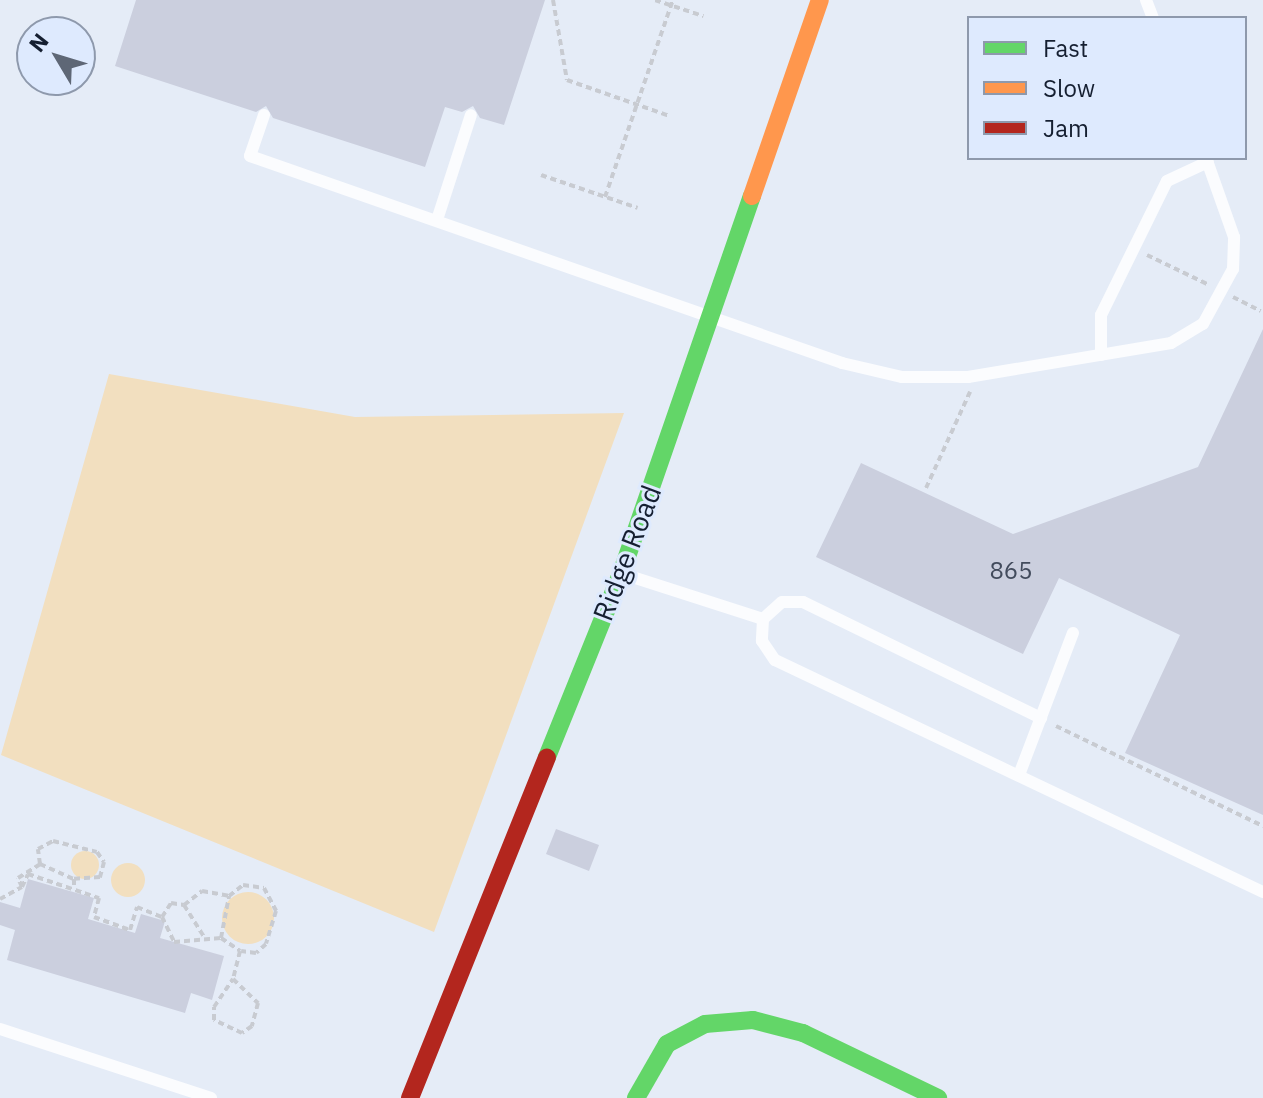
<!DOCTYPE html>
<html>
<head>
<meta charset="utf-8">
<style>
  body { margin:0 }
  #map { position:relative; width:1263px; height:1098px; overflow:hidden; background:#e5ecf7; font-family:"IBM Plex Sans",sans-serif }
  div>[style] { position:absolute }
  .green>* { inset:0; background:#f2dfbf }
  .round { border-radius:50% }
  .building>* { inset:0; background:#cbcfde }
  .path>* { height:4px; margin-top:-2px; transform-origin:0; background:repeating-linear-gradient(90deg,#c8cbd1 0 6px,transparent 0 10px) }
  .lane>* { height:12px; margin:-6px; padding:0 6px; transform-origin:6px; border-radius:6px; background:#fbfcfe }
  .fast>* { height:18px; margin:-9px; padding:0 9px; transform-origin:9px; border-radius:9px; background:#63d668 }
  .slow>* { height:18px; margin:-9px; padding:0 9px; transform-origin:9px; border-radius:9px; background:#ff974d }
  .jam>* { height:18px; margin:-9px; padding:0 9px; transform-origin:9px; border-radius:9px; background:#b3261e }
  span { translate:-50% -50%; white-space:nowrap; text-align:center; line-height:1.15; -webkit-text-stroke:6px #deeafe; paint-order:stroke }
  .number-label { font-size:24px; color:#424b5c }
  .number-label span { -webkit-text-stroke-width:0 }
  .street-label { font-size:28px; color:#151f31 }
  .legend { position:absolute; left:967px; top:16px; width:280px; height:144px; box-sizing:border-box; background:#deeafe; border:2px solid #8e99ac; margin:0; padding:10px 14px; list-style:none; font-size:24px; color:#151f31 }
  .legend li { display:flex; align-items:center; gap:16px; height:40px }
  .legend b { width:40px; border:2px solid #8e99ac }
  .north { position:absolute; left:16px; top:16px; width:80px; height:80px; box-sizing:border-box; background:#deeafe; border:2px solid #8e99ac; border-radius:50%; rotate:308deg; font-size:22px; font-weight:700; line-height:32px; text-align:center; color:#151f31 }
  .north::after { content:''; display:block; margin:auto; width:28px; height:36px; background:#5e6776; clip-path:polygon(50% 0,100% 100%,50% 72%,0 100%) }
</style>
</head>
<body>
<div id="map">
  <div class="green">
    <i style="clip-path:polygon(109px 374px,355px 417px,624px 413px,434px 932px,1px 755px)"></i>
    <i class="round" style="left:71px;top:851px;width:28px;height:28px"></i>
    <i class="round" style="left:111px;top:863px;width:34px;height:34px"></i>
    <i class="round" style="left:222px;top:892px;width:52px;height:52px"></i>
  </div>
  <div class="building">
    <i style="clip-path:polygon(136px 0,545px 0,504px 125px,480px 118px,473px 106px,462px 112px,445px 107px,425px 167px,273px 118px,266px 106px,256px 112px,115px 66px)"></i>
    <i style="clip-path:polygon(1263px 329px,1263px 815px,1125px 753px,1180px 635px,1059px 578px,1023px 654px,816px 557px,861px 463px,1013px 534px,1198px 467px)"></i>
    <i style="clip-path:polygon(556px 829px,599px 845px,589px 871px,546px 854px)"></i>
    <i style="clip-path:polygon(28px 879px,94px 898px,88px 919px,135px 933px,141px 914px,165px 921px,160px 938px,224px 956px,212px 1000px,191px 993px,185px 1013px,7px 960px,15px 930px,0 925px,0 902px,20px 908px)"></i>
  </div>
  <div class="path">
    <i style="left:553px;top:0;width:81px;rotate:80.1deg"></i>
    <i style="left:567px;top:80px;width:109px;rotate:19.3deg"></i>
    <i style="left:655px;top:0;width:51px;rotate:18.4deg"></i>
    <i style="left:541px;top:175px;width:102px;rotate:18.8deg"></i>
    <i style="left:605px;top:197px;width:208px;rotate:-71deg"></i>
    <i style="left:1147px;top:255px;width:67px;rotate:25.8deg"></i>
    <i style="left:1233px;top:297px;width:31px;rotate:27deg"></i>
    <i style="left:926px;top:488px;width:106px;rotate:-65.4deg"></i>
    <i style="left:1056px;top:726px;width:230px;rotate:25.8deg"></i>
    <i style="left:40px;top:864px;width:15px;rotate:-98deg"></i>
    <i style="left:38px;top:849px;width:17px;rotate:-28deg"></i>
    <i style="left:53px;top:841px;width:45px;rotate:14deg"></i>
    <i style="left:97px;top:852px;width:12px;rotate:55deg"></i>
    <i style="left:104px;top:862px;width:16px;rotate:105deg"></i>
    <i style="left:100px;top:877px;width:26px;rotate:176deg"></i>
    <i style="left:22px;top:887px;width:10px;rotate:-114deg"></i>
    <i style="left:18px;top:878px;width:26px;rotate:-32deg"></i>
    <i style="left:40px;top:864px;width:37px;rotate:24deg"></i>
    <i style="left:74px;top:879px;width:10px;rotate:90deg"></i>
    <i style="left:0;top:899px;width:25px;rotate:-29deg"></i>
    <i style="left:22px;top:887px;width:14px;rotate:-65deg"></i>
    <i style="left:28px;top:874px;width:75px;rotate:18.7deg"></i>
    <i style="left:99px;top:898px;width:20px;rotate:105deg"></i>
    <i style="left:94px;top:917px;width:38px;rotate:20deg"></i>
    <i style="left:130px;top:930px;width:24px;rotate:-73deg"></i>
    <i style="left:137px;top:907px;width:27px;rotate:22deg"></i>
    <i style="left:162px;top:917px;width:28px;rotate:64deg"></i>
    <i style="left:174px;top:942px;width:47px;rotate:-4.9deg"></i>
    <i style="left:221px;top:938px;width:23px;rotate:34deg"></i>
    <i style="left:240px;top:951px;width:29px;rotate:104deg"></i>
    <i style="left:184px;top:905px;width:41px;rotate:57.8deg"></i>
    <i style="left:162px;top:917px;width:17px;rotate:-57deg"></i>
    <i style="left:171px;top:903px;width:13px;rotate:9deg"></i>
    <i style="left:184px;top:905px;width:23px;rotate:-38deg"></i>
    <i style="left:202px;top:891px;width:27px;rotate:10deg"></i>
    <i style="left:221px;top:938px;width:43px;rotate:-79.2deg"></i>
    <i style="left:229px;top:896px;width:18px;rotate:-38deg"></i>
    <i style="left:243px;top:885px;width:21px;rotate:8deg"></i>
    <i style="left:264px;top:888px;width:26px;rotate:62deg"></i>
    <i style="left:276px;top:911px;width:34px;rotate:107deg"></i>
    <i style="left:266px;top:944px;width:13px;rotate:138deg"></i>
    <i style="left:256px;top:953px;width:15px;rotate:-172deg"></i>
    <i style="left:233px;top:979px;width:35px;rotate:44deg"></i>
    <i style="left:258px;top:1003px;width:24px;rotate:105deg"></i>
    <i style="left:252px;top:1026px;width:12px;rotate:145deg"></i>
    <i style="left:242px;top:1033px;width:31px;rotate:-155deg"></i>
    <i style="left:214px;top:1020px;width:13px;rotate:-90deg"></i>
    <i style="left:214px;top:1007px;width:34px;rotate:-56deg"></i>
  </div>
  <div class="lane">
    <i style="left:1146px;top:0;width:19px;rotate:69deg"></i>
    <i style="left:264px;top:115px;width:43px;rotate:108.9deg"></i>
    <i style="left:250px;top:156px;width:627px;rotate:19.27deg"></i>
    <i style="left:842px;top:363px;width:62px;rotate:13.1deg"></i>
    <i style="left:902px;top:377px;width:66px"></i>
    <i style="left:968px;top:377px;width:206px;rotate:-9.5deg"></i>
    <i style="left:1171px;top:343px;width:37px;rotate:-31deg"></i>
    <i style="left:1203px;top:324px;width:63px;rotate:-61.4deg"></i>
    <i style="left:1233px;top:269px;width:32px;rotate:-88deg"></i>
    <i style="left:1234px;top:237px;width:84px;rotate:-109.5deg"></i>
    <i style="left:437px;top:220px;width:110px;rotate:-72.1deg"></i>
    <i style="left:1101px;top:355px;width:40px;rotate:-90deg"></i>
    <i style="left:1101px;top:315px;width:149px;rotate:-63.8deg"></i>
    <i style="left:1167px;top:181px;width:45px;rotate:-24.9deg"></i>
    <i style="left:623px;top:574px;width:147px;rotate:17.8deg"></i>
    <i style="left:763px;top:619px;width:22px;rotate:93deg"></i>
    <i style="left:762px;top:641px;width:23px;rotate:56deg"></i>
    <i style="left:775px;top:660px;width:540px;rotate:25.43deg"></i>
    <i style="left:763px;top:619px;width:25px;rotate:-42deg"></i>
    <i style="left:782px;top:602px;width:21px"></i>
    <i style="left:803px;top:602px;width:265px;rotate:26deg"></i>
    <i style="left:1019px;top:775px;width:152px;rotate:-69.2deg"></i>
    <i style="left:0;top:1029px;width:222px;rotate:18.1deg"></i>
  </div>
  <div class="fast">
    <i style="left:547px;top:757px;width:197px;rotate:-68deg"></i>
    <i style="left:621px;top:574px;width:400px;rotate:-70.9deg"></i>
    <i style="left:636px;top:1098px;width:62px;rotate:-60.1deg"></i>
    <i style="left:667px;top:1044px;width:43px;rotate:-27.8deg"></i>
    <i style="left:705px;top:1024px;width:48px;rotate:-4.8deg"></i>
    <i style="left:753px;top:1020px;width:52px;rotate:14.6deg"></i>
    <i style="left:803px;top:1033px;width:150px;rotate:25.7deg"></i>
  </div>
  <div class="slow">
    <i style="left:752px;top:196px;width:207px;rotate:-70.9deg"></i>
  </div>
  <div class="jam">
    <i style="left:410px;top:1098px;width:367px;rotate:-68.1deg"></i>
  </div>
  <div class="number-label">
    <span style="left:1011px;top:571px">865</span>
  </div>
  <div class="street-label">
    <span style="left:627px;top:553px;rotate:-69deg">Ridge Road</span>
  </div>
  <ul class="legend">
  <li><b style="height:10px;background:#63d668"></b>Fast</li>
  <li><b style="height:10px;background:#ff974d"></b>Slow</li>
  <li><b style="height:10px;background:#b3261e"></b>Jam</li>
  </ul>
  <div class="north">N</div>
</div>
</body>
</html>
